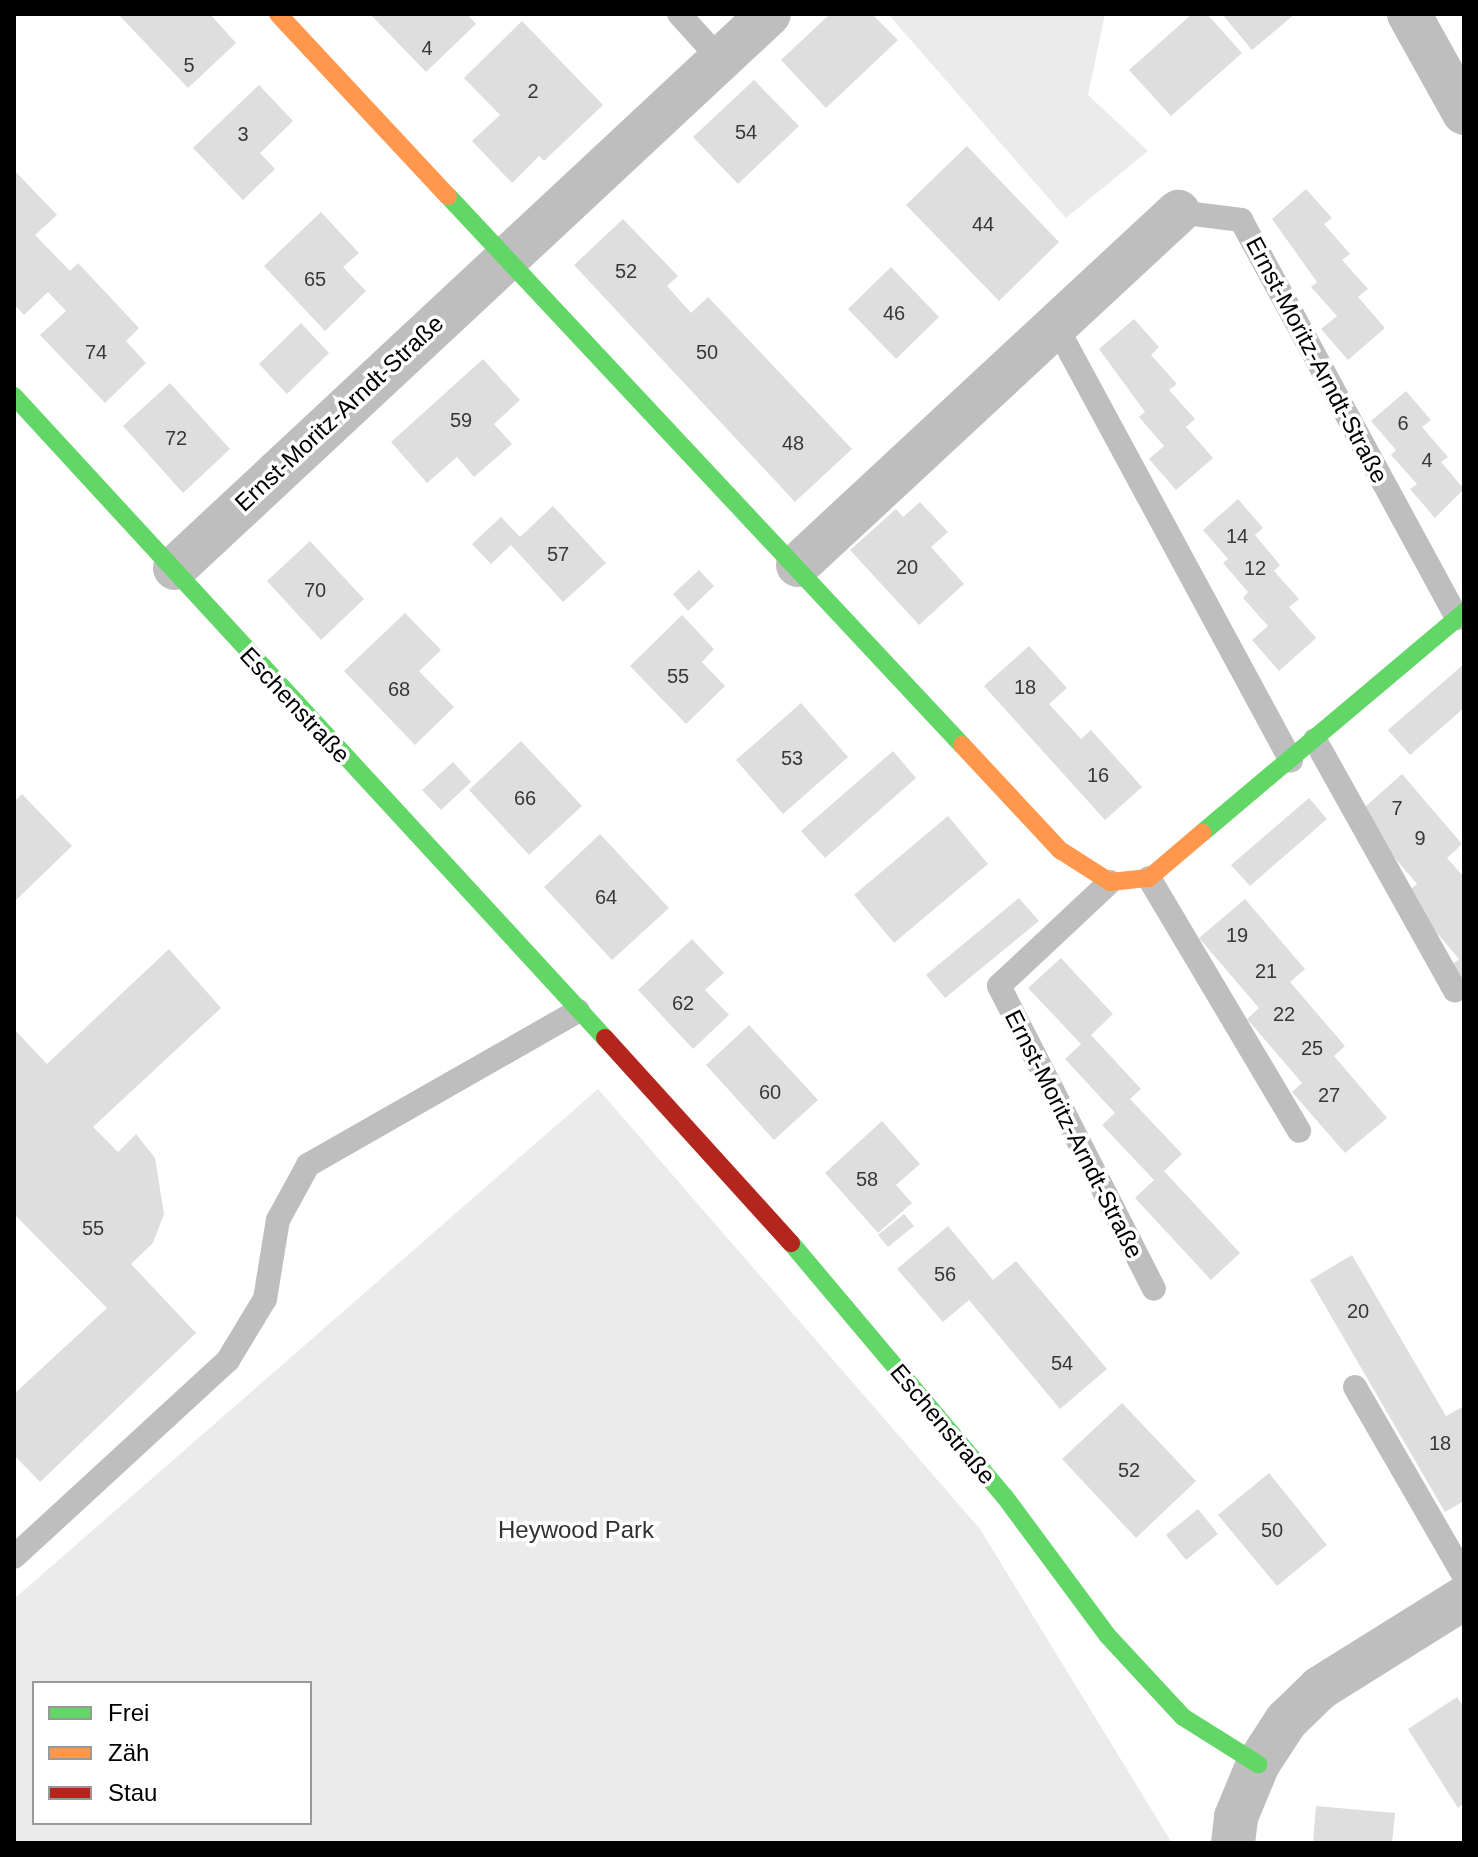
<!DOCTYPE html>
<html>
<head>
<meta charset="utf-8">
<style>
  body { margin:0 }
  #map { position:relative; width:1478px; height:1857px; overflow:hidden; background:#fff; font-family:Arial,sans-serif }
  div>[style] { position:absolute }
  .green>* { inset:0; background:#ebebeb }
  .building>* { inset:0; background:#dedede }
  .lane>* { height:24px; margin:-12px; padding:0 12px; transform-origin:12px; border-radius:12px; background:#bebebe }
  .street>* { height:44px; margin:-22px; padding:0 22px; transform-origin:22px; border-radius:22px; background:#bebebe }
  .fast>* { height:18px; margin:-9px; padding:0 9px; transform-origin:9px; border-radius:9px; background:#63d668 }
  .slow>* { height:18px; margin:-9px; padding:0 9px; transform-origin:9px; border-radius:9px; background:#ff974d }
  .jam>* { height:18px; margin:-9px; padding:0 9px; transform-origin:9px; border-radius:9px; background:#b3261e }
  span { translate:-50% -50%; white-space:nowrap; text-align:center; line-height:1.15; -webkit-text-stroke:7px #fff; paint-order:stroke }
  .number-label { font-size:20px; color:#383838 }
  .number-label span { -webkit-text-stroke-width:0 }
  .street-label { font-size:24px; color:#000 }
  .park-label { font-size:24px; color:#313131 }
  .frame { position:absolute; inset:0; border:16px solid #000; pointer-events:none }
  .legend { position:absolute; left:32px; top:1681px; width:280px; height:144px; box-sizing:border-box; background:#fff; border:2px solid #999; margin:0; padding:10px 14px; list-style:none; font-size:24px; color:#000 }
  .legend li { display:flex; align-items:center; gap:16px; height:40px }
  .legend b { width:40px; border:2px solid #999 }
</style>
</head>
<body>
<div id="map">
  <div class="green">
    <i style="clip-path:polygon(888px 14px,1105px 14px,1088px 95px,1148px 151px,1066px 218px)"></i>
    <i style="clip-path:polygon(evenodd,598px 1089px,980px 1529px,1172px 1843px,14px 1843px,14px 1599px,598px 1089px,34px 1683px,310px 1683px,310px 1823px,34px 1823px,34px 1683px)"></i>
  </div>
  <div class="building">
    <i style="clip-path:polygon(118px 14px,210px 14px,236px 43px,188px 88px)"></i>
    <i style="clip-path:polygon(370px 14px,467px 14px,476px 24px,426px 72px)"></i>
    <i style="clip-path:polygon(830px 14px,872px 14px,898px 40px,826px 108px,781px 60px)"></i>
    <i style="clip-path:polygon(1192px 14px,1207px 14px,1242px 53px,1171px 116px,1129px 70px)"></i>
    <i style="clip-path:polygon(1222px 14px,1295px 14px,1252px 50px)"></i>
    <i style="clip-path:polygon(522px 21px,603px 105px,544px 161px,539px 156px,512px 183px,472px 141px,500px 115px,464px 78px)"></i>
    <i style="clip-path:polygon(754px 80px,799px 126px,738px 184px,693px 137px)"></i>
    <i style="clip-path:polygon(259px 85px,293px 121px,260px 153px,275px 169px,243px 200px,193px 148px)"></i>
    <i style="clip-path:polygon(967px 146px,1059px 242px,999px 301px,906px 205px)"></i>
    <i style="clip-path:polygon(14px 170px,57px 215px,35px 235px,70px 271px,78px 263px,139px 328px,126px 341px,146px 363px,105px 403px,40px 335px,66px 311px,48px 292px,24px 315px,14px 304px)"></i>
    <i style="clip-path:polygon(1306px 189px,1332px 218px,1324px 224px,1350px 254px,1342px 260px,1368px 289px,1358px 297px,1385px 328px,1348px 360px,1321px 329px,1337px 316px,1311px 287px,1317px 282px,1272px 219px)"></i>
    <i style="clip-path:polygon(321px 212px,359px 253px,343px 267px,366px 291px,325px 331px,264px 266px)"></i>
    <i style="clip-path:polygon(623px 219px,678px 276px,667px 286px,691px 313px,708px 297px,852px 449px,795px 502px,574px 265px)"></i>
    <i style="clip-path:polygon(891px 267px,939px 317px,896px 359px,848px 309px)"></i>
    <i style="clip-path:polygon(1134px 319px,1159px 347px,1151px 355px,1177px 384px,1169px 390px,1195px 419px,1186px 427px,1213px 458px,1176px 490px,1149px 459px,1164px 446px,1139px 417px,1145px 412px,1099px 349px)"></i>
    <i style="clip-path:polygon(301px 323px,329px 353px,287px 394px,259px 364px)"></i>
    <i style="clip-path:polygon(483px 359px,520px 400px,494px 424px,512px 444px,474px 477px,457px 457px,427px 483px,391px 442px)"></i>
    <i style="clip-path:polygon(170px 383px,230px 449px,183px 493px,123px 426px)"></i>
    <i style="clip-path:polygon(1406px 391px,1431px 420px,1422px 427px,1448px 457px,1441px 462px,1464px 489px,1435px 518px,1410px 489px,1417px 484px,1391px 455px,1396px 450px,1371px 421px)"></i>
    <i style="clip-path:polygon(1238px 499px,1263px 528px,1255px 535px,1280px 565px,1274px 571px,1299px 599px,1289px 607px,1316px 638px,1279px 671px,1252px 640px,1268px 626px,1243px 598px,1248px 592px,1223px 563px,1228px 559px,1203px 530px)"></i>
    <i style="clip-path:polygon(920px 502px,948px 532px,931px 547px,964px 584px,919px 625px,850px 550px,896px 509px,903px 517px)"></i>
    <i style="clip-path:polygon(553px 506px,606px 563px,563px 602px,511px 545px,491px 564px,472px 544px,501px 517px,520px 537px)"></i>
    <i style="clip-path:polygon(310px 541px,364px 599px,321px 640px,267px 581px)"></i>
    <i style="clip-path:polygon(699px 570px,714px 586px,688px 611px,673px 594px)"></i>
    <i style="clip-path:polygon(405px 613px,441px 650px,419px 671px,454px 707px,415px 745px,344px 671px)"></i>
    <i style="clip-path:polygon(682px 615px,714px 649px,702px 662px,725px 686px,686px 724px,630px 666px)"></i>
    <i style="clip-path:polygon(1029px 646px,1067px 688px,1049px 704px,1081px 739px,1091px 730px,1142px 787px,1105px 820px,984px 686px)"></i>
    <i style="clip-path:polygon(1464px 664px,1464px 708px,1410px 755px,1388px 730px)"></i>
    <i style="clip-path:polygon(801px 703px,848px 757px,783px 814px,736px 760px)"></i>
    <i style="clip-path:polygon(521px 741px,582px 806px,529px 855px,469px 790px)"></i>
    <i style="clip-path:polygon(893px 751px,916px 778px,825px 858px,801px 831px)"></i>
    <i style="clip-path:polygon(453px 762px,471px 782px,441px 810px,422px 790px)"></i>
    <i style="clip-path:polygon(1402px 774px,1462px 844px,1447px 858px,1464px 877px,1464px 984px,1449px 967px,1459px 959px,1404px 894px,1417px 884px,1357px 814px)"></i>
    <i style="clip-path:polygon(22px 794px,72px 846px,14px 902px,14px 802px)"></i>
    <i style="clip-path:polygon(1309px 798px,1327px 819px,1250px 886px,1231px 865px)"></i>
    <i style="clip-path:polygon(948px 816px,988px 864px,894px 943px,854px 895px)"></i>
    <i style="clip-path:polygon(600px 834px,669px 908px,612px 960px,544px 887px)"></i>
    <i style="clip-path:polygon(1019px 898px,1039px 921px,945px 998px,926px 975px)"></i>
    <i style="clip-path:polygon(1245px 899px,1305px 969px,1290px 982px,1345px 1046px,1334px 1056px,1387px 1118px,1345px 1153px,1292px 1092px,1302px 1083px,1247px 1019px,1259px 1008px,1199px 938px)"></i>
    <i style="clip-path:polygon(692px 939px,724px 973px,705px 990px,729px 1015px,693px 1049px,638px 990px)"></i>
    <i style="clip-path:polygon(169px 949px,221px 1008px,93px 1127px,118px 1152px,136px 1134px,155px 1158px,164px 1214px,153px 1243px,131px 1264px,196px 1333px,40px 1482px,14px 1455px,14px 1394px,107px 1308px,14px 1214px,14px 1029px,47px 1064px)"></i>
    <i style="clip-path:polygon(1061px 958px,1113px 1014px,1091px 1035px,1141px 1089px,1130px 1099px,1182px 1154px,1164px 1171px,1240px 1253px,1211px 1280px,1135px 1198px,1154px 1180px,1102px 1125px,1115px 1113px,1065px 1059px,1081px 1044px,1028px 988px)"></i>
    <i style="clip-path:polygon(749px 1025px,818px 1100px,774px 1140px,706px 1065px)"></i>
    <i style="clip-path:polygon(882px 1121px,920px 1164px,896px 1185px,912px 1203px,878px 1233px,825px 1173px)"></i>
    <i style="clip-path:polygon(904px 1214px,914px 1226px,888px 1247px,878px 1235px)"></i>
    <i style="clip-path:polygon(948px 1226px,993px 1280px,1016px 1261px,1107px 1369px,1060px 1409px,969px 1300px,943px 1322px,897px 1269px)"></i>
    <i style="clip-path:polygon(1352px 1255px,1446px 1416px,1464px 1406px,1464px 1501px,1445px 1512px,1310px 1280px)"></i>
    <i style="clip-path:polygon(1122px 1403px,1196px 1481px,1136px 1538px,1062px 1459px)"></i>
    <i style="clip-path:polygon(1269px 1473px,1327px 1545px,1277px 1586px,1218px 1515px)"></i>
    <i style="clip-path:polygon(1198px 1509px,1218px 1534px,1186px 1560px,1166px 1535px)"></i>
    <i style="clip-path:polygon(1457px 1697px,1464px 1707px,1464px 1803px,1458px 1808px,1408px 1729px)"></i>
    <i style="clip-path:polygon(1316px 1806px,1395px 1813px,1392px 1843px,1313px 1843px)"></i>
  </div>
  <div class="lane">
    <i style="left:679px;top:14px;width:61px;rotate:47.7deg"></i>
    <i style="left:1178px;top:212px;width:64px;rotate:7.2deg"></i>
    <i style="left:1241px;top:220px;width:453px;rotate:61.5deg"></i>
    <i style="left:1056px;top:326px;width:494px;rotate:61.6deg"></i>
    <i style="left:1315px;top:740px;width:287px;rotate:60.8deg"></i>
    <i style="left:1149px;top:878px;width:294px;rotate:59.3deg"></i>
    <i style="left:1110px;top:882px;width:152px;rotate:136.9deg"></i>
    <i style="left:999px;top:986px;width:340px;rotate:62.9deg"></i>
    <i style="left:1355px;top:1387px;width:218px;rotate:60deg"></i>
    <i style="left:14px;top:1557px;width:291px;rotate:-42.6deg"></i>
    <i style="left:228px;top:1360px;width:71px;rotate:-58.8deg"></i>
    <i style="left:265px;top:1299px;width:80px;rotate:-80.7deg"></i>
    <i style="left:278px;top:1220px;width:63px;rotate:-61.4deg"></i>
    <i style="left:308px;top:1165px;width:311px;rotate:-29.7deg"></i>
  </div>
  <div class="street">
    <i style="left:1409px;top:14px;width:113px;rotate:60.9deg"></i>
    <i style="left:798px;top:565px;width:519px;rotate:-42.89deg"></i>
    <i style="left:175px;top:568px;width:812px;rotate:-43deg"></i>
    <i style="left:1233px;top:1843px;width:26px;rotate:-83deg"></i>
    <i style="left:1236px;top:1817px;width:57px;rotate:-67.5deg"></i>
    <i style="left:1258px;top:1764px;width:51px;rotate:-56.9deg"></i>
    <i style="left:1286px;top:1721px;width:47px;rotate:-44.1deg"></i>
    <i style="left:1320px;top:1688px;width:170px;rotate:-32deg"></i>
  </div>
  <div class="fast">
    <i style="left:448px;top:196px;width:752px;rotate:46.89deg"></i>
    <i style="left:14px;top:396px;width:873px;rotate:47.37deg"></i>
    <i style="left:1202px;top:833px;width:343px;rotate:-40.1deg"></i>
    <i style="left:791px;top:1243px;width:332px;rotate:49.9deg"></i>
    <i style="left:1005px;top:1497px;width:172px;rotate:53.5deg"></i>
    <i style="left:1107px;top:1635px;width:112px;rotate:47.2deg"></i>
    <i style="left:1183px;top:1717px;width:89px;rotate:32.1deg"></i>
  </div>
  <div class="slow">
    <i style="left:278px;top:14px;width:249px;rotate:47deg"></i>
    <i style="left:962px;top:745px;width:144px;rotate:47deg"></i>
    <i style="left:1060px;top:850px;width:59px;rotate:32.6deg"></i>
    <i style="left:1110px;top:882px;width:39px;rotate:-6deg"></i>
    <i style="left:1149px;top:878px;width:70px;rotate:-40.3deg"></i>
  </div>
  <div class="jam">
    <i style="left:605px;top:1038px;width:277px;rotate:47.8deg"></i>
  </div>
  <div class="number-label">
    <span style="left:427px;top:48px">4</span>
    <span style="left:189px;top:65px">5</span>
    <span style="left:533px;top:91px">2</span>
    <span style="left:746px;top:132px">54</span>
    <span style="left:243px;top:134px">3</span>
    <span style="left:983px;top:224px">44</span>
    <span style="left:626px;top:271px">52</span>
    <span style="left:315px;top:279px">65</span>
    <span style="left:894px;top:313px">46</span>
    <span style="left:96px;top:352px">74</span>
    <span style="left:707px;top:352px">50</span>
    <span style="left:461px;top:420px">59</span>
    <span style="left:1403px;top:423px">6</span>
    <span style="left:176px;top:438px">72</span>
    <span style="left:793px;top:443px">48</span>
    <span style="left:1427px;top:460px">4</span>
    <span style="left:1237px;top:536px">14</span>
    <span style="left:558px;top:554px">57</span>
    <span style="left:907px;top:567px">20</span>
    <span style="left:1255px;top:568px">12</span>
    <span style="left:315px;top:590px">70</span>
    <span style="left:678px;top:676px">55</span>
    <span style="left:1025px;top:687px">18</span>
    <span style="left:399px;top:689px">68</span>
    <span style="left:792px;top:758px">53</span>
    <span style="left:1098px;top:775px">16</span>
    <span style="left:525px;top:798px">66</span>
    <span style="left:1397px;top:808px">7</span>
    <span style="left:1420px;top:838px">9</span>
    <span style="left:606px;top:897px">64</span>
    <span style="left:1237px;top:935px">19</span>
    <span style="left:1266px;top:971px">21</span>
    <span style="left:683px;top:1003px">62</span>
    <span style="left:1284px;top:1014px">22</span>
    <span style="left:1312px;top:1048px">25</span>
    <span style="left:770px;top:1092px">60</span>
    <span style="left:1329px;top:1095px">27</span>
    <span style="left:867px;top:1179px">58</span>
    <span style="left:93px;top:1228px">55</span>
    <span style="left:945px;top:1274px">56</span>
    <span style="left:1358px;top:1311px">20</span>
    <span style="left:1062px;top:1363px">54</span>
    <span style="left:1440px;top:1443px">18</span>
    <span style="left:1129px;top:1470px">52</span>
    <span style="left:1272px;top:1530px">50</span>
  </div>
  <div class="street-label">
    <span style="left:1317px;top:360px;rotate:62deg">Ernst-Moritz-Arndt-Straße</span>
    <span style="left:339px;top:413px;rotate:-43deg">Ernst-Moritz-Arndt-Straße</span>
    <span style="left:295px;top:705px;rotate:47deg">Eschenstraße</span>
    <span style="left:1074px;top:1134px;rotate:63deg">Ernst-Moritz-Arndt-Straße</span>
    <span style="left:943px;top:1424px;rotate:50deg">Eschenstraße</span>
  </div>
  <div class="park-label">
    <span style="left:576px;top:1530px">Heywood Park</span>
  </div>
  <div class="frame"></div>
  <ul class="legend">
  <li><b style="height:10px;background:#63d668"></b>Frei</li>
  <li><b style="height:10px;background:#ff974d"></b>Zäh</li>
  <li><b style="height:10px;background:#b3261e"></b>Stau</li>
  </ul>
</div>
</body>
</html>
